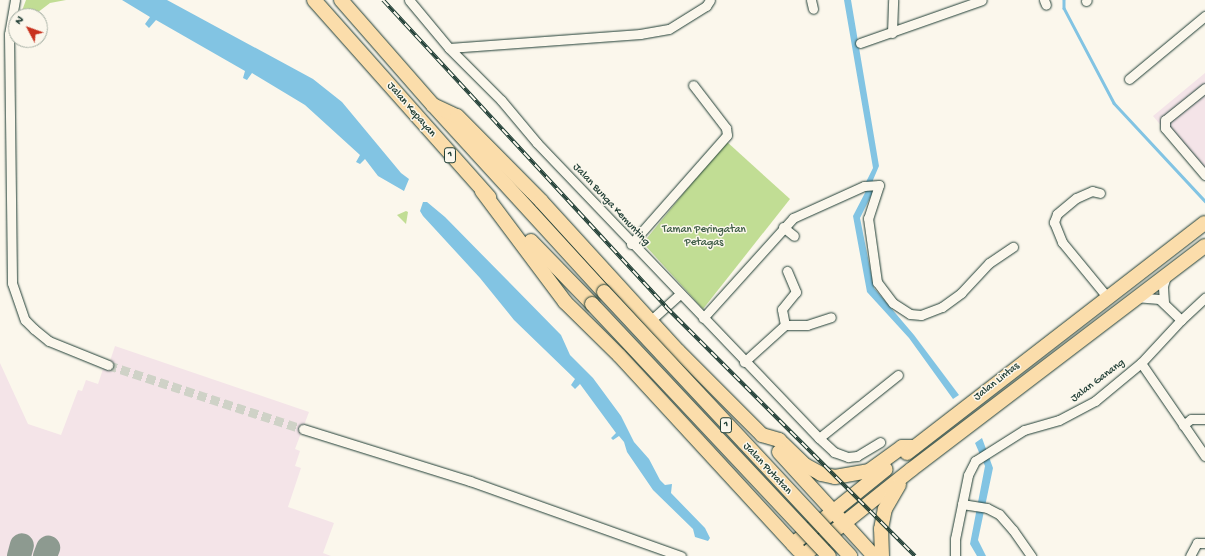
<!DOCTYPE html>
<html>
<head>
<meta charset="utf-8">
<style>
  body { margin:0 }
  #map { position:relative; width:1205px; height:556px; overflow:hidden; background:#fbf7ec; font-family:"Gochi Hand",sans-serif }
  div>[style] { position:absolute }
  .built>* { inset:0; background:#f4e4e8 }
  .green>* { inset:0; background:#c1dd94 }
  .water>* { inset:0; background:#82c4e3 }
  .stream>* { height:2.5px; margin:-1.25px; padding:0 1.25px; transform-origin:1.25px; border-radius:1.25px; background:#82c4e3 }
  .taxiway>* { height:24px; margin:-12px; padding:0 12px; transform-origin:12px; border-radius:12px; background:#8d9a90 }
  .minor-tunnel>* { height:9px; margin-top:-4.5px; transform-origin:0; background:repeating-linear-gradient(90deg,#cfd2c7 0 9px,transparent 0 13.5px) }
  .roads { filter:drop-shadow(0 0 1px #1f3d34) drop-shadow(0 0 1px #1f3d34) }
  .minor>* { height:9px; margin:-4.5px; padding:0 4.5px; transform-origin:4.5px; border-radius:4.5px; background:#fbf7ec }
  .trunk>* { height:14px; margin:-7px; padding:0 7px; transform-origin:7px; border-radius:7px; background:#fbddab }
  .rail>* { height:4px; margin-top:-2px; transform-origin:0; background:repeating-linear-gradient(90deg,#fbf7ec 0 8px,#1f3d34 0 16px); box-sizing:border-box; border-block:1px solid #1f3d34 }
  .bridges { filter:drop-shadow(0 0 1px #1f3d34) drop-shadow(0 0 1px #1f3d34) }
  .trunk-bridge>* { height:14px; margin:-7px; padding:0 7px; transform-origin:7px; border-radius:7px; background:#fbddab }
  span { translate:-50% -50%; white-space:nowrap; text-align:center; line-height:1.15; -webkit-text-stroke:3px #fbf7ec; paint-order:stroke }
  .shield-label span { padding:1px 3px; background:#fbf7ec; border:1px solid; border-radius:3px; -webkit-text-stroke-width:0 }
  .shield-label { font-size:10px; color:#1f3d34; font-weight:700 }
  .street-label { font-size:11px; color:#1f3d34 }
  .park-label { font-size:11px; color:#3f5d47 }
  .north { position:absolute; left:8px; top:8px; width:40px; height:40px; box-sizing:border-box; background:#fbf7ec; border:1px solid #a3ada2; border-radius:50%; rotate:311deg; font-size:11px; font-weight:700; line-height:16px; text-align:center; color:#1f3d34 }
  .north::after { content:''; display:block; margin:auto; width:14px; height:18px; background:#c8321e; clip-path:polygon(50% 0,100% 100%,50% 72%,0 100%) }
</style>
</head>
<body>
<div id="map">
  <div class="built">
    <i style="clip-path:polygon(1205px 73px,1205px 178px,1153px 116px)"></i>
    <i style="clip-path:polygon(115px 346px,309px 412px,295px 449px,300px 451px,295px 466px,301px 468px,288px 507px,334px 523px,323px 553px,331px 556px,0 556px,0 363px,28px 424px,61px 435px,78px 390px,82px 391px,86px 380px,98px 384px,103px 369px,107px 370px)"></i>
  </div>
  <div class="green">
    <i style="clip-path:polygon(26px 0,66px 0,50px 3px,33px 16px,20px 16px)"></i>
    <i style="clip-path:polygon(726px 141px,790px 199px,703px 309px,643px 243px)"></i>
    <i style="clip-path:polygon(406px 211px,408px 212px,406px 224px,397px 215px)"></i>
  </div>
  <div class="water">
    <i style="clip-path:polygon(122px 0,167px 0,313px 79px,342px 102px,401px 173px,409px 179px,404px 191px,378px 176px,365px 159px,360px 164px,356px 162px,360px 155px,305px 105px,252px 73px,247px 80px,243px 78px,245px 71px,156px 20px,149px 28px,145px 24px,150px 17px)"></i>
    <i style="clip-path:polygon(844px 0,851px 0,879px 166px,873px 180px,874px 190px,860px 218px,874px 288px,914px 335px,959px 395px,953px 399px,909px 338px,867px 292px,853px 216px,867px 189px,866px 182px,873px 168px)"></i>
    <i style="clip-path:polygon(423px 202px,427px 202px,445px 217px,561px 335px,570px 355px,593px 378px,621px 416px,634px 442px,649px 459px,660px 480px,665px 485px,672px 484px,671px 493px,705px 528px,710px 538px,708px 541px,695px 537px,693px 529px,653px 490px,627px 452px,624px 442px,619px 436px,613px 440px,611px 438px,616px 433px,580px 384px,575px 389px,571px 385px,575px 379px,514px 320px,480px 278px,423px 216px,420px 211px)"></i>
    <i style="clip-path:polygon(982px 438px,993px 468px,978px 540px,986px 556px,977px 556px,970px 544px,985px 466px,975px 443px)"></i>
  </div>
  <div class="stream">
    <i style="left:1064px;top:0;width:8px;rotate:90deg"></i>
    <i style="left:1064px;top:8px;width:107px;rotate:62.2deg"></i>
    <i style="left:1114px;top:103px;width:134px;rotate:47.1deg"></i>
  </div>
  <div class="taxiway">
    <i style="left:19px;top:556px;width:11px;rotate:-75deg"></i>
    <i style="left:45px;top:556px;width:9px;rotate:-69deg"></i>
  </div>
  <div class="minor-tunnel">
    <i style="left:108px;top:365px;width:205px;rotate:18.2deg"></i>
  </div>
  <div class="roads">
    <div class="minor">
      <i style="left:15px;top:0;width:35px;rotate:100deg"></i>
      <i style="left:9px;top:34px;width:249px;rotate:89.3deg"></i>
      <i style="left:12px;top:283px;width:39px;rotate:71deg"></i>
      <i style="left:25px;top:320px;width:13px;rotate:45deg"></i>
      <i style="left:34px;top:329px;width:19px;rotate:39deg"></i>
      <i style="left:49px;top:341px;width:64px;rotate:22.1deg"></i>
      <i style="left:409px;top:0;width:62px;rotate:50.2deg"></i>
      <i style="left:449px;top:48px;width:74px;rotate:45deg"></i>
      <i style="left:501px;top:100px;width:56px;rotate:50.1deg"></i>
      <i style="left:537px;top:143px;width:408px;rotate:46.3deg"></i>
      <i style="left:819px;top:438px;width:21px;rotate:43deg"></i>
      <i style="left:834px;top:452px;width:15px;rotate:20deg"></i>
      <i style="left:848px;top:457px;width:9px;rotate:-6deg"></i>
      <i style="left:857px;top:456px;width:27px;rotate:-31deg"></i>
      <i style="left:811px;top:0;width:9px;rotate:77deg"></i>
      <i style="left:1044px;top:0;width:5px;rotate:68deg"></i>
      <i style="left:1086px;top:1px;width:1px;rotate:-45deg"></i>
      <i style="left:892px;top:33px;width:33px;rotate:-88deg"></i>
      <i style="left:860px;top:43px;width:129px;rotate:-19.4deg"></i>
      <i style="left:449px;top:48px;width:192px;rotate:-4.2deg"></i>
      <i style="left:640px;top:34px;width:29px;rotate:-10deg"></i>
      <i style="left:669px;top:29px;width:44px;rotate:-31.9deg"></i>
      <i style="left:706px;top:6px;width:7px;rotate:-56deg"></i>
      <i style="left:1129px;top:79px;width:99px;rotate:-39.7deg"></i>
      <i style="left:1205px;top:88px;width:51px;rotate:141.3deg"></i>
      <i style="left:1165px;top:120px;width:8px;rotate:90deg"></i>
      <i style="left:1165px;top:128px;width:62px;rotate:49.6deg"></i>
      <i style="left:1100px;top:193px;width:8px;rotate:-166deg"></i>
      <i style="left:1092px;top:191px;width:17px;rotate:156deg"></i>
      <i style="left:1076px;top:198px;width:25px;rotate:140deg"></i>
      <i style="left:1057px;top:214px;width:9px;rotate:111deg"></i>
      <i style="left:1054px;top:222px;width:22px;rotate:68deg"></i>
      <i style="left:1062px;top:242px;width:72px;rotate:50.6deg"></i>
      <i style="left:783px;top:227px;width:14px;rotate:39deg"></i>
      <i style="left:631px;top:244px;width:145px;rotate:-48.6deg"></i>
      <i style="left:727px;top:135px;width:7px;rotate:-98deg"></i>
      <i style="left:726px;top:128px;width:54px;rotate:-127.5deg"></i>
      <i style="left:1164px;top:302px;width:16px;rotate:-94deg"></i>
      <i style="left:1163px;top:286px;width:10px;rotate:-73deg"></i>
      <i style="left:703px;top:318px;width:135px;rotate:-48deg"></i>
      <i style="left:793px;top:218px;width:78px;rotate:-24.3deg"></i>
      <i style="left:864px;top:186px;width:15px;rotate:-4deg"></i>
      <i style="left:879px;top:185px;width:35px;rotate:108deg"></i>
      <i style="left:868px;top:218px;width:65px;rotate:82deg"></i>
      <i style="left:877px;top:282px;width:26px;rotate:53deg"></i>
      <i style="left:893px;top:303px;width:20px;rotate:33deg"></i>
      <i style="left:910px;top:314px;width:11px;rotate:5deg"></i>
      <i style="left:921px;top:315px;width:22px;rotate:-21deg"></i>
      <i style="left:942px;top:307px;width:24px;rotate:-36deg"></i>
      <i style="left:961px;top:293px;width:41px;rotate:-47deg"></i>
      <i style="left:989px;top:263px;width:29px;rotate:-34deg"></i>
      <i style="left:651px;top:320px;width:39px;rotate:-42deg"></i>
      <i style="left:1181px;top:320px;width:33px;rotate:-43deg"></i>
      <i style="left:785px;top:325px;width:16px;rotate:-101deg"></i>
      <i style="left:782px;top:309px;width:22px;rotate:-51deg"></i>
      <i style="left:796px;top:292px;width:23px;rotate:-113deg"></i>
      <i style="left:744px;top:362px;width:55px;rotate:-42.1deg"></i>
      <i style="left:785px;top:325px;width:22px"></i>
      <i style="left:807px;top:325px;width:25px;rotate:-18deg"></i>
      <i style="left:1141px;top:363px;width:113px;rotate:55.5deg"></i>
      <i style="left:1183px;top:425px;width:10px;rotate:-37deg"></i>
      <i style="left:1191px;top:419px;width:14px"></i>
      <i style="left:303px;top:429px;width:175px;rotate:17.3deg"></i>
      <i style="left:470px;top:481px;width:224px;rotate:19.6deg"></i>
      <i style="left:819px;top:438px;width:101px;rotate:-38.6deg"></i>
      <i style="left:962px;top:504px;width:25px;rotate:9deg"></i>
      <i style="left:987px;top:508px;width:13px;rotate:27deg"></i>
      <i style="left:999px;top:514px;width:21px;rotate:49deg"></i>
      <i style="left:1013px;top:530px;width:32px;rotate:55deg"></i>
      <i style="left:955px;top:556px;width:17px;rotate:-90deg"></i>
      <i style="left:955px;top:539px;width:65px;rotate:-78.5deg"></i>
      <i style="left:968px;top:475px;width:16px;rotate:-63deg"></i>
      <i style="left:975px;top:461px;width:58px;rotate:-32.3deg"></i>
      <i style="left:1024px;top:430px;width:36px;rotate:-16deg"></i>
      <i style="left:1059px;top:420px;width:41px;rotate:-27.8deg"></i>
      <i style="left:1095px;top:401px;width:60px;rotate:-39.6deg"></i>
      <i style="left:1141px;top:363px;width:59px;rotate:-47.1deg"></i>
      <i style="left:1181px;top:320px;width:30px;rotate:-136deg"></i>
      <i style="left:1159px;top:299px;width:21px;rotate:-175deg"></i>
      <i style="left:1190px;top:556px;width:15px;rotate:-62deg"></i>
      <i style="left:1197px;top:543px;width:8px"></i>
    </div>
    <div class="trunk">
      <i style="left:314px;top:0;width:264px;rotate:48.4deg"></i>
      <i style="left:341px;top:0;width:140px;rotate:48.8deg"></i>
      <i style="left:433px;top:105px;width:253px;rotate:47.6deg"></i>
      <i style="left:433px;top:105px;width:26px;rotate:25deg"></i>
      <i style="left:457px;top:116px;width:120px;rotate:45.3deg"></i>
      <i style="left:541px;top:201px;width:203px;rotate:47.6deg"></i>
      <i style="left:678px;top:351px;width:119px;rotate:45deg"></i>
      <i style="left:762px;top:435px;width:18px;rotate:16deg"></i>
      <i style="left:779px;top:440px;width:36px;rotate:44deg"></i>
      <i style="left:805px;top:465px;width:18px;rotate:29deg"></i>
      <i style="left:821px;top:474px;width:14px;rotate:12deg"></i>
      <i style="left:835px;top:477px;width:35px;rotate:-10deg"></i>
      <i style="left:869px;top:471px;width:41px;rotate:-36deg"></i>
      <i style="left:902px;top:447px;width:12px"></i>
      <i style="left:482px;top:191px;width:139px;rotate:53.2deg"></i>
      <i style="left:565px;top:302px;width:76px;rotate:44.5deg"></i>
      <i style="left:619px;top:355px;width:265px;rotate:47.4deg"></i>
      <i style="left:531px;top:241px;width:88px;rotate:45.9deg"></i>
      <i style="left:779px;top:452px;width:141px;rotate:47.6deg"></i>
      <i style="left:907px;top:453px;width:376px;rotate:-37.7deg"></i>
      <i style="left:793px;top:544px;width:119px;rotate:-38.9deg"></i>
      <i style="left:803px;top:556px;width:139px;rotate:-38.6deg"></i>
      <i style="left:912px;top:469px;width:368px;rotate:-37.3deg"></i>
      <i style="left:882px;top:556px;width:27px;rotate:-92deg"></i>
      <i style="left:881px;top:529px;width:20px;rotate:-79deg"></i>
      <i style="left:885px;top:509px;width:28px;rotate:-60deg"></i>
    </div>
  </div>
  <div class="rail">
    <i style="left:383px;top:0;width:418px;rotate:47.3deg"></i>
    <i style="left:666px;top:307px;width:352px;rotate:45deg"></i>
  </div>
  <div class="bridges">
    <div class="trunk-bridge">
      <i style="left:604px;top:292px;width:361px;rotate:47deg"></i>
      <i style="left:592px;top:304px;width:346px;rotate:46.8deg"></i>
    </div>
  </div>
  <div class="shield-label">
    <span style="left:450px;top:155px">1</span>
    <span style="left:726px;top:425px">1</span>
  </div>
  <div class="street-label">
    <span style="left:411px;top:110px;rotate:49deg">Jalan Kepayan</span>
    <span style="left:611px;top:205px;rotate:47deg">Jalan Bunga Kemunting</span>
    <span style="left:1098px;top:381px;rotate:-37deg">Jalan Ganang</span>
    <span style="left:997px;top:382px;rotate:-38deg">Jalan Lintas</span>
    <span style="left:767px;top:469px;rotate:47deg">Jalan Putatan</span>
  </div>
  <div class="park-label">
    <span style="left:704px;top:237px">Taman Peringatan<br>Petagas</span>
  </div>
  <div class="north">N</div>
</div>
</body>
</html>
